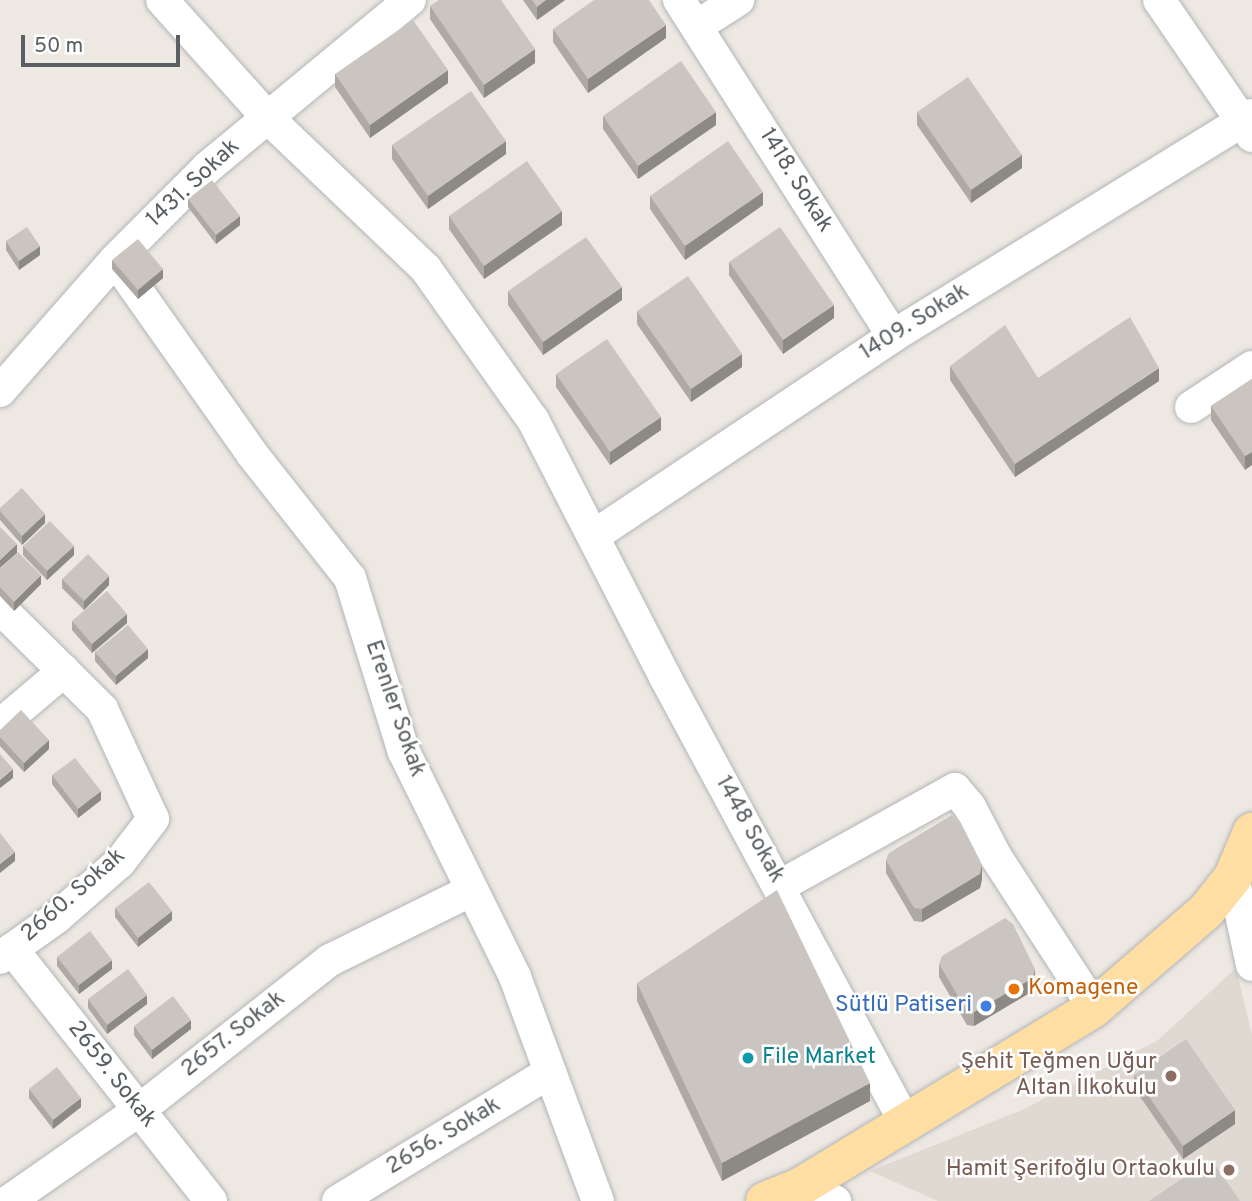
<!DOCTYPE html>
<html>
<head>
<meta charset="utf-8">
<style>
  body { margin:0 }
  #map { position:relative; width:1252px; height:1201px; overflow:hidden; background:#ede8e1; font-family:Overpass,sans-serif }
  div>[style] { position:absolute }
  .education>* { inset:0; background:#dfd9d2 }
  .roads { filter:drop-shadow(0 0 2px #b2b5b9) drop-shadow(0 0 2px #b2b5b9) }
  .minor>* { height:32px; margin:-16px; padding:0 16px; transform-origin:16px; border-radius:16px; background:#fff }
  .major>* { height:38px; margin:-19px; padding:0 19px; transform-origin:19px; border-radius:19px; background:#ffdea3 }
  .wall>* { inset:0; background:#aea9a5 }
  .shaded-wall>* { inset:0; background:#8d8a86 }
  .building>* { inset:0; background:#cac5c0 }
  .dots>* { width:19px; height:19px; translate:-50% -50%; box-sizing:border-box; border:4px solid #fff; border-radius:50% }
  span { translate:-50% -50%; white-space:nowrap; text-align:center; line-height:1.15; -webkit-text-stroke:5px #fff; paint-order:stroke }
  .street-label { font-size:23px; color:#595f62 }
  .food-label { font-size:23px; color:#c56008 }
  .left { translate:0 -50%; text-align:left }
  .shop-label { font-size:23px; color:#366cbe }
  .right { translate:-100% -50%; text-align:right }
  .culture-label { font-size:23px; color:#0d838f }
  .education-label { font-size:23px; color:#785e54 }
  .scale { position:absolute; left:21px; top:35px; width:159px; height:32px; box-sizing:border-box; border:4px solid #595f62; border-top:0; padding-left:9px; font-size:21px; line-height:24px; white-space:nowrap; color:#595f62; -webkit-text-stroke:5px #fff; paint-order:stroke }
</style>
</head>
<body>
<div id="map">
  <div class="education">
    <i style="clip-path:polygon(1236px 968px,1252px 1035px,1252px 1201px,938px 1201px,870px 1171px,1022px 1110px,1157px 1041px)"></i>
  </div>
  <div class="roads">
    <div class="minor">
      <i style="left:162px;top:0;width:157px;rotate:48.1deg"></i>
      <i style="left:267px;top:117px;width:220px;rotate:43.7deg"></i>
      <i style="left:426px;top:269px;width:185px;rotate:54.7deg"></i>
      <i style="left:533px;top:420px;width:289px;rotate:62.8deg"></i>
      <i style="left:665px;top:677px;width:508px;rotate:61.67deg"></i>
      <i style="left:679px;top:0;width:398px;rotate:57.5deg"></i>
      <i style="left:1159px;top:0;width:165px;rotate:55.6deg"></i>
      <i style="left:697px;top:26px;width:49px;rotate:-32.4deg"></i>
      <i style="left:116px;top:261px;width:236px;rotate:54.8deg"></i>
      <i style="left:252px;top:454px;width:158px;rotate:51.7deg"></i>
      <i style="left:350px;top:578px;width:182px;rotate:72.8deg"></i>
      <i style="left:404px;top:752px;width:251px;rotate:63.7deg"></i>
      <i style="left:515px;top:977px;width:239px;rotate:69.7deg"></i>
      <i style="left:0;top:391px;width:174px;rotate:-48.7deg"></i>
      <i style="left:115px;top:260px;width:132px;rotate:-45deg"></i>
      <i style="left:208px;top:167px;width:262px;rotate:-39.6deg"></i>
      <i style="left:1191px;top:407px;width:73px;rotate:-33.3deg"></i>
      <i style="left:595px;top:535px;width:358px;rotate:-33.7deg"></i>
      <i style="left:893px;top:336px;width:422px;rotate:-31.6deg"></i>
      <i style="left:0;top:608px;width:144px;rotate:44.7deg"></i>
      <i style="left:102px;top:709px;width:121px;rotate:65.1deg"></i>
      <i style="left:153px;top:819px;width:54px;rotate:127.5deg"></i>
      <i style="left:120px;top:862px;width:85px;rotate:138.8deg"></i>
      <i style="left:56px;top:918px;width:69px;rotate:144.5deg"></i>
      <i style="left:0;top:725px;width:84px;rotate:-40.2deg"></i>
      <i style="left:1233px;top:877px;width:90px;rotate:77.8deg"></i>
      <i style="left:780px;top:886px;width:200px;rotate:-29deg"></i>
      <i style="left:955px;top:789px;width:23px;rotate:50deg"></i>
      <i style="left:970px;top:807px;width:56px;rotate:62.5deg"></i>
      <i style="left:996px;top:857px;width:180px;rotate:57deg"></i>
      <i style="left:12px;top:949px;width:321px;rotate:51.7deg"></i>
      <i style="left:800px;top:1187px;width:38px;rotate:22deg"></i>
      <i style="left:9px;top:1201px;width:157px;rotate:-34.9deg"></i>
      <i style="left:138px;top:1111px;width:244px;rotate:-38.2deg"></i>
      <i style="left:330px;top:960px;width:158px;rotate:-26.2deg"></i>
      <i style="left:338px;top:1201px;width:248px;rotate:-31.3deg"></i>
    </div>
    <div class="major">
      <i style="left:765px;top:1201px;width:38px;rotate:-22deg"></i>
      <i style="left:800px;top:1187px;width:344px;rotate:-31.3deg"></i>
      <i style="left:1094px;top:1008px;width:148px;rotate:-40.9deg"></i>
      <i style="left:1206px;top:911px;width:43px;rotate:-51.5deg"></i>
      <i style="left:1233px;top:877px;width:49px;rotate:-67.1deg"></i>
    </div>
  </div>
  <div class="wall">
    <i style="clip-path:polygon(523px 0,565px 0,537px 20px)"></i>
    <i style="clip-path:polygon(430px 6px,535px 63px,484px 98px,430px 19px)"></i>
    <i style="clip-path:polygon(553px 29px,666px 38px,588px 93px,553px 42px)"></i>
    <i style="clip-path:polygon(335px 74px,448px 83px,370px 138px,335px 87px)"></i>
    <i style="clip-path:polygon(917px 112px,1022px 168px,971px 203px,917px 125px)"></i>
    <i style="clip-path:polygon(603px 116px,716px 125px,638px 179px,603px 129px)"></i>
    <i style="clip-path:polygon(392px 145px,506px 154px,428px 209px,392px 159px)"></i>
    <i style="clip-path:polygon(650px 196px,763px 205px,685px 260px,650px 209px)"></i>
    <i style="clip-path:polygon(188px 199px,240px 225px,216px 244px,188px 207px)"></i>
    <i style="clip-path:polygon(449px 216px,562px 225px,484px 279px,449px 229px)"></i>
    <i style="clip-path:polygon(6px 241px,40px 255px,19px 270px,6px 250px)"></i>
    <i style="clip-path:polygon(112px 260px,163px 278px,138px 299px,112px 269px)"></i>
    <i style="clip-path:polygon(729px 262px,834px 318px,783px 354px,729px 275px)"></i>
    <i style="clip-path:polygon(508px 291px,622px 300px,543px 355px,508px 305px)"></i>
    <i style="clip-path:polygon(637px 311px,742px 367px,691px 402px,637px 324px)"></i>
    <i style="clip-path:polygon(950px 366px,1038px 378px,1159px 381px,1015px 477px,950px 380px)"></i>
    <i style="clip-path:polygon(556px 374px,661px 430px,610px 465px,556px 387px)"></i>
    <i style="clip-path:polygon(1252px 379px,1245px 470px,1211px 420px,1211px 406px)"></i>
    <i style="clip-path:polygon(0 508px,45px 523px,22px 545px,0 520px)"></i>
    <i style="clip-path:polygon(23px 546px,74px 555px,47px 580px,23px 555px)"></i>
    <i style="clip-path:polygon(0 569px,41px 584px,14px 611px,0 596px)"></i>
    <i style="clip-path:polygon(62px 579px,109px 585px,84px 610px,62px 588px)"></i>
    <i style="clip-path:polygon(72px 621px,127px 623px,92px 653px,72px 630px)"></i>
    <i style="clip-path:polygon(95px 652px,148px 658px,116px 685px,95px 661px)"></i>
    <i style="clip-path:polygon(0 730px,49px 749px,24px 772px,0 746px)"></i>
    <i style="clip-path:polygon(52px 775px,101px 800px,78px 818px,52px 784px)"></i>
    <i style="clip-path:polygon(886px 860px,982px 879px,980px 888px,922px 922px,914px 921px,886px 873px)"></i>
    <i style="clip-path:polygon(115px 908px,172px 920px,138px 947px,115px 917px)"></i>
    <i style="clip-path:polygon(57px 957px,112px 969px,79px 994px,57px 966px)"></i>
    <i style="clip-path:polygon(939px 964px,1035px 982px,1033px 991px,974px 1026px,967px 1025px,939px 977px)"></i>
    <i style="clip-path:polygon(637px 983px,870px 1101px,722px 1181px,637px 1001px)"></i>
    <i style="clip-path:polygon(88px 999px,147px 1004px,107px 1034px,88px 1008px)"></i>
    <i style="clip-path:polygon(134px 1026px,191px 1029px,152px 1059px,134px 1035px)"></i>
    <i style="clip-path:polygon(1134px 1075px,1235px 1124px,1183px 1159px,1134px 1088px)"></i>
    <i style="clip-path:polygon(29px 1089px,81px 1107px,53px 1129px,29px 1098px)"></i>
  </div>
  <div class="shaded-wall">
    <i style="clip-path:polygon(546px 0,565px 0,537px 20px,537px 7px)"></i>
    <i style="clip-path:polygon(666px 25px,666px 38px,588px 93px,588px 79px)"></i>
    <i style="clip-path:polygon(535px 49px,535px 63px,484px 98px,484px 85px)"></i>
    <i style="clip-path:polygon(448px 70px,448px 83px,370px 138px,370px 125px)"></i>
    <i style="clip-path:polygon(716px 112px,716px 125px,638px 179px,638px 166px)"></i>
    <i style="clip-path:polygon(506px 141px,506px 154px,428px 209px,428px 196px)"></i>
    <i style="clip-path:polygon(1022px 155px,1022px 168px,971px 203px,971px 190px)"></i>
    <i style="clip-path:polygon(763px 192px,763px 205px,685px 260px,685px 246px)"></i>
    <i style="clip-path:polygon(562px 211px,562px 225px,484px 279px,484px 266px)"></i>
    <i style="clip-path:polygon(240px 216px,240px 225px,216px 244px,216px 235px)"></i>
    <i style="clip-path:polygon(40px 246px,40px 255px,19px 270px,19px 261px)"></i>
    <i style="clip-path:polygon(163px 269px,163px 278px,138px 299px,138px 290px)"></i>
    <i style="clip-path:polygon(622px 287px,622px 300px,543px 355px,543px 342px)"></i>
    <i style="clip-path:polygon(834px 305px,834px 318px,783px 354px,783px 340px)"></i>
    <i style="clip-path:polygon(742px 354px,742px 367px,691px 402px,691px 389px)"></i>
    <i style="clip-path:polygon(1159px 368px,1159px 381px,1015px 477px,1015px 464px)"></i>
    <i style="clip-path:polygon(661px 417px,661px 430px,610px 465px,610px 452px)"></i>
    <i style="clip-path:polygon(1252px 452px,1252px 465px,1245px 470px,1245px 456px)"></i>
    <i style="clip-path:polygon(45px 514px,45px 523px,22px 545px,22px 536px)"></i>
    <i style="clip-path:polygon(17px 544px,17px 553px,0 568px,0 560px)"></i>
    <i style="clip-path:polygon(74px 546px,74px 555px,47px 580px,47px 571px)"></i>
    <i style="clip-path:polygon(41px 575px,41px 584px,14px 611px,14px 602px)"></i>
    <i style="clip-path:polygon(109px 576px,109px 585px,84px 610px,84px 601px)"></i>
    <i style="clip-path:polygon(127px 614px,127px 623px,92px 653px,92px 644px)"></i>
    <i style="clip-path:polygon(148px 649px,148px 658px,116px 685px,116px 676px)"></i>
    <i style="clip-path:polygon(49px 740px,49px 749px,24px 772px,24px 763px)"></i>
    <i style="clip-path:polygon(13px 769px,13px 778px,0 788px,0 780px)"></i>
    <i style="clip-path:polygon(101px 791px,101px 800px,78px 818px,78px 809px)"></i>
    <i style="clip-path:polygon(15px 852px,15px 861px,0 873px,0 864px)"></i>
    <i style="clip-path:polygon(982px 865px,982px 879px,980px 888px,922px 922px,922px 909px)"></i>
    <i style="clip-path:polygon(172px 911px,172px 920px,138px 947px,138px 938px)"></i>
    <i style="clip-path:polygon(112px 960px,112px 969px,79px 994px,79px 985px)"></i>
    <i style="clip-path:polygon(1035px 969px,1035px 982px,1033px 991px,974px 1026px,974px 1012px)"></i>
    <i style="clip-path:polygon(147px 995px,147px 1004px,107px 1034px,107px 1025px)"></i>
    <i style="clip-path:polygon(191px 1020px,191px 1029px,152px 1059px,152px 1050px)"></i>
    <i style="clip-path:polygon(870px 1083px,870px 1101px,722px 1181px,722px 1163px)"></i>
    <i style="clip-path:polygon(81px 1098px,81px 1107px,53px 1129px,53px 1120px)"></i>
    <i style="clip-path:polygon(1235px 1110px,1235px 1124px,1183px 1159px,1183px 1146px)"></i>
  </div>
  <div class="building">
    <i style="clip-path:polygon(439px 0,501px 0,535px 49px,484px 85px,430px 6px)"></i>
    <i style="clip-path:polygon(532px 0,546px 0,537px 7px)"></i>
    <i style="clip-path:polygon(594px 0,649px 0,666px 25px,588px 79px,553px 29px)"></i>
    <i style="clip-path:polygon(413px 20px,448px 70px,370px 125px,335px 74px)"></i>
    <i style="clip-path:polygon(681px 61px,716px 112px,638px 166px,603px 116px)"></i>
    <i style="clip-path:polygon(968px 77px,1022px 155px,971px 190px,917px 112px)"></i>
    <i style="clip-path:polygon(471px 91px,506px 141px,428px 196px,392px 145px)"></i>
    <i style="clip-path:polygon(728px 141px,763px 192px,685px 246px,650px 196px)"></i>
    <i style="clip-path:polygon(527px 161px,562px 211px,484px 266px,449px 216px)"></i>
    <i style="clip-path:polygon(212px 180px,240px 216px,216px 235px,188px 199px)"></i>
    <i style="clip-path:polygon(27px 227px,40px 246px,19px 261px,6px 241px)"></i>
    <i style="clip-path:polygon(780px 227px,834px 305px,783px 340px,729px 262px)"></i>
    <i style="clip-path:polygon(586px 237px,622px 287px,543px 342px,508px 291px)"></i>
    <i style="clip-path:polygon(138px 239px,163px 269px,138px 290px,112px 260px)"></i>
    <i style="clip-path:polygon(688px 276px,742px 354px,691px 389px,637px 311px)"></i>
    <i style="clip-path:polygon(1130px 317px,1159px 368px,1015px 464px,950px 366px,1005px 325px,1038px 378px)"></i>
    <i style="clip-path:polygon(607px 339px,661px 417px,610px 452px,556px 374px)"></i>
    <i style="clip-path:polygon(1252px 379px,1252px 452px,1245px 456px,1211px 406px)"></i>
    <i style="clip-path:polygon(22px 488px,45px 514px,22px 536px,0 511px,0 508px)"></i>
    <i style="clip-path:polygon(50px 521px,74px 546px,47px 571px,23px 546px)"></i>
    <i style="clip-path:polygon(0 527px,17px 544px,0 560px)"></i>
    <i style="clip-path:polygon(18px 552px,41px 575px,14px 602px,0 587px,0 569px)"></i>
    <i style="clip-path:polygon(88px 554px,109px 576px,84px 601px,62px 579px)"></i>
    <i style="clip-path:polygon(107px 591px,127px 614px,92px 644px,72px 621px)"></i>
    <i style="clip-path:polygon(128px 625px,148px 649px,116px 676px,95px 652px)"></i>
    <i style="clip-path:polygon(21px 710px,49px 740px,24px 763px,0 737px,0 730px)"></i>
    <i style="clip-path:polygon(0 754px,13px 769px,0 780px)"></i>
    <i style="clip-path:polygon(75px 758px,101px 791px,78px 809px,52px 775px)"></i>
    <i style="clip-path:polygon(952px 815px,960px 821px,982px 865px,980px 874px,922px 909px,914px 908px,886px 860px,889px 853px)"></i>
    <i style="clip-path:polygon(0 833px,15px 852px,0 864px)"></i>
    <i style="clip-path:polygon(149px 882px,172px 911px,138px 938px,115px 908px)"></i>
    <i style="clip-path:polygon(777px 890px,870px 1083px,722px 1163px,637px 983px)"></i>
    <i style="clip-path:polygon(1005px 918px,1013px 924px,1035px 969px,1033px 978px,974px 1012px,967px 1011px,939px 964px,942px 956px)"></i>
    <i style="clip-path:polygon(90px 931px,112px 960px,79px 985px,57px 957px)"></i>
    <i style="clip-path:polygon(128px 969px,147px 995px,107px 1025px,88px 999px)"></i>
    <i style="clip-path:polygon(173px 996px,191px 1020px,152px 1050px,134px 1026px)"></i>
    <i style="clip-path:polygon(1186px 1039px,1235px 1110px,1183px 1146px,1134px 1075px)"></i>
    <i style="clip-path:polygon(57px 1067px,81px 1098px,53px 1120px,29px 1089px)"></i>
    <i style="clip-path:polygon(1211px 1159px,1240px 1201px,1149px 1201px)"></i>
  </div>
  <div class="dots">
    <i style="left:1014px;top:989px;background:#e8710a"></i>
    <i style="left:986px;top:1006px;background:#3f7fe0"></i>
    <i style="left:748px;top:1058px;background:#0f9aa8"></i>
    <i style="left:1171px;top:1076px;background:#8d6e63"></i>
    <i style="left:1229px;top:1170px;background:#8d6e63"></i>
  </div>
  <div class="street-label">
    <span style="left:795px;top:181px;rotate:58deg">1418. Sokak</span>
    <span style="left:194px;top:184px;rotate:-43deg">1431. Sokak</span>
    <span style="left:915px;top:323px;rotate:-32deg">1409. Sokak</span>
    <span style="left:394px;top:709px;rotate:71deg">Erenler Sokak</span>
    <span style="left:749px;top:830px;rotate:61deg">1448 Sokak</span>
    <span style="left:74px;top:896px;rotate:-41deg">2660. Sokak</span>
    <span style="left:234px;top:1035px;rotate:-38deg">2657. Sokak</span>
    <span style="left:111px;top:1075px;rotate:52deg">2659. Sokak</span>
    <span style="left:444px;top:1137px;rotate:-31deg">2656. Sokak</span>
  </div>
  <div class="food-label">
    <span class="left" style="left:1028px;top:989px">Komagene</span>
  </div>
  <div class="shop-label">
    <span class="right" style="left:972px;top:1006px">Sütlü Patiseri</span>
  </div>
  <div class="culture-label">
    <span class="left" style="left:762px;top:1058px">File Market</span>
  </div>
  <div class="education-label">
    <span class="right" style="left:1157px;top:1076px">Şehit Teğmen Uğur<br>Altan İlkokulu</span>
    <span class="right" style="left:1215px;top:1170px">Hamit Şerifoğlu Ortaokulu</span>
  </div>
  <div class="scale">50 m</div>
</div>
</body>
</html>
